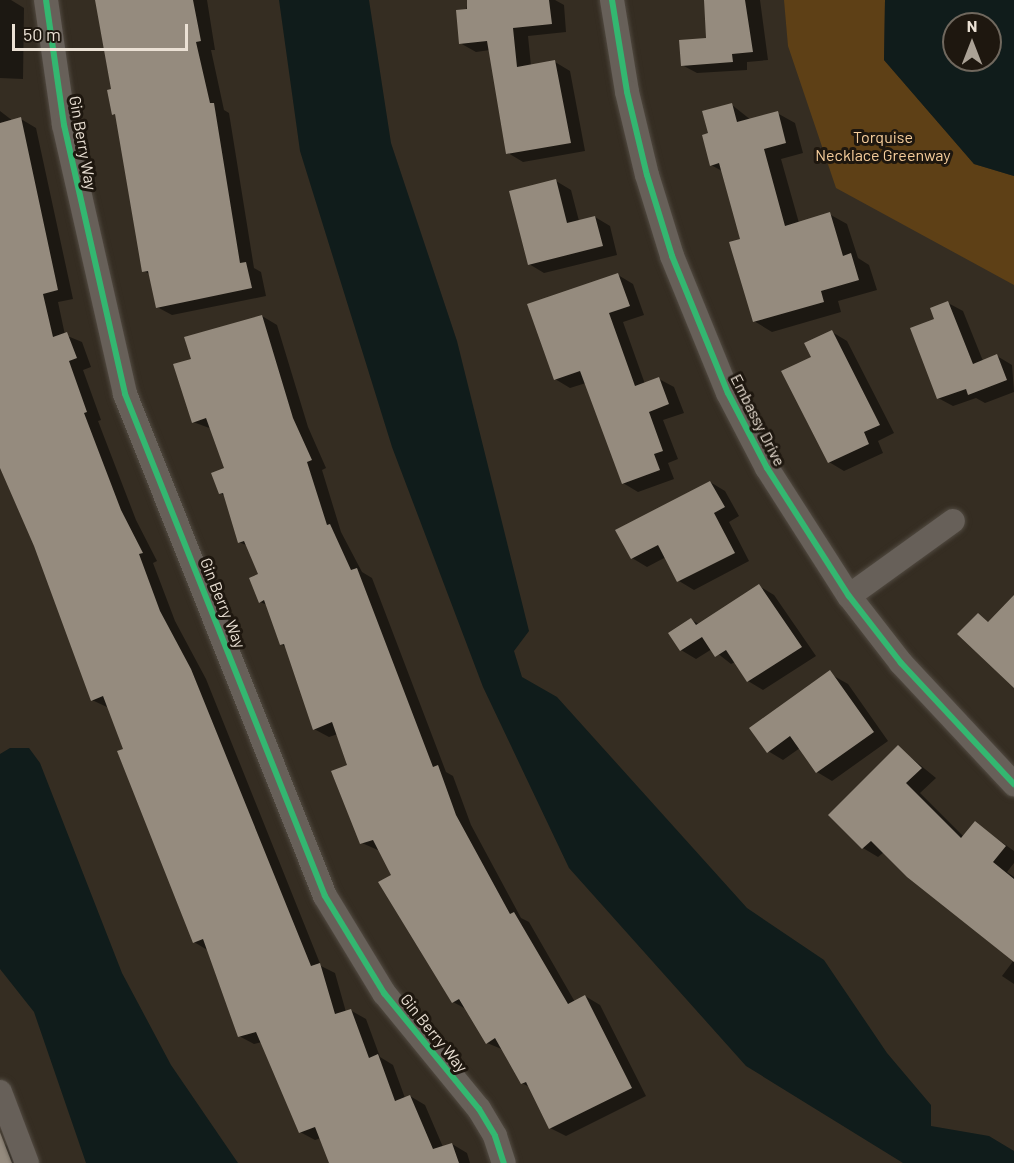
<!DOCTYPE html>
<html>
<head>
<meta charset="utf-8">
<style>
  body { margin:0 }
  #map { position:relative; width:1014px; height:1163px; overflow:hidden; background:#352d22; font-family:Barlow,sans-serif }
  div>[style] { position:absolute }
  .green>* { inset:0; background:#5e4016 }
  .water>* { inset:0; background:#101c1b }
  .shadow>* { inset:0; background:#0007 }
  .building>* { inset:0; background:#958b7e }
  .roads { filter:drop-shadow(0 0 2px #514a41) drop-shadow(0 0 2px #514a41) }
  .minor>* { height:24px; margin:-12px; padding:0 12px; transform-origin:12px; border-radius:12px; background:#676059 }
  .cycleway>* { height:6px; margin:-3px; padding:0 3px; transform-origin:3px; border-radius:3px; background:#33b770 }
  span { translate:-50% -50%; white-space:nowrap; text-align:center; line-height:1.15; -webkit-text-stroke:6px #1e170f; paint-order:stroke }
  .park-label { font-size:16px; color:#f7ce9c }
  .street-label { font-size:16px; color:#ebe1d5 }
  .north { position:absolute; left:942px; top:12px; width:60px; height:60px; box-sizing:border-box; background:#1e170f; border:2px solid #70685e; border-radius:50%; rotate:0deg; font-size:16px; font-weight:700; line-height:24px; text-align:center; color:#ebe1d5 }
  .north::after { content:''; display:block; margin:auto; width:21px; height:27px; background:#aba296; clip-path:polygon(50% 0,100% 100%,50% 72%,0 100%) }
  .scale { position:absolute; left:12px; top:24px; width:176px; height:27px; box-sizing:border-box; border:3px solid #ebe1d5; border-top:0; padding-left:8px; font-size:18px; line-height:21px; white-space:nowrap; color:#ebe1d5; -webkit-text-stroke:4px #1e170f; paint-order:stroke }
</style>
</head>
<body>
<div id="map">
  <div class="green">
    <i style="clip-path:polygon(784px 0,885px 0,884px 60px,974px 164px,1014px 176px,1014px 285px,836px 188px,788px 46px)"></i>
  </div>
  <div class="water">
    <i style="clip-path:polygon(279px 0,369px 0,391px 143px,457px 341px,529px 631px,514px 651px,522px 677px,557px 697px,747px 908px,824px 960px,887px 1053px,931px 1105px,931px 1126px,989px 1136px,1014px 1151px,1014px 1163px,903px 1163px,746px 1066px,569px 868px,483px 687px,392px 447px,300px 151px)"></i>
    <i style="clip-path:polygon(evenodd,885px 0,1014px 0,1014px 176px,974px 164px,884px 60px,885px 0,954px 24px,990px 24px,990px 60px,954px 60px,954px 24px)"></i>
    <i style="clip-path:polygon(10px 748px,29px 748px,40px 763px,122px 973px,171px 1065px,238px 1163px,86px 1163px,34px 1012px,0 969px,0 754px)"></i>
  </div>
  <div class="shadow">
    <i style="clip-path:polygon(0 0,11px 0,24px 8px,23px 79px,0 78px)"></i>
    <i style="clip-path:polygon(96px 0,207px 0,215px 50px,211px 50px,224px 110px,229px 113px,254px 268px,261px 272px,266px 296px,172px 315px,157px 307px,151px 275px,144px 271px)"></i>
    <i style="clip-path:polygon(468px 0,555px 0,564px 5px,566px 32px,528px 36px,531px 66px,555px 62px,570px 71px,585px 151px,523px 162px,508px 153px,490px 50px,476px 52px,460px 43px)"></i>
    <i style="clip-path:polygon(705px 0,760px 0,768px 60px,747px 62px,747px 70px,697px 73px,682px 65px,708px 39px)"></i>
    <i style="clip-path:polygon(732px 105px,751px 120px,777px 113px,795px 123px,803px 153px,781px 159px,799px 223px,829px 214px,847px 224px,858px 258px,869px 265px,877px 290px,838px 301px,841px 312px,772px 332px,754px 321px,742px 240px,722px 171px,711px 165px,710px 134px)"></i>
    <i style="clip-path:polygon(0 111px,13px 121px,21px 119px,36px 128px,73px 299px,58px 302px,65px 335px,82px 342px,91px 367px,83px 370px,101px 420px,98px 421px,136px 520px,157px 561px,153px 563px,175px 621px,206px 679px,321px 966px,335px 973px,346px 1012px,350px 1010px,366px 1019px,380px 1057px,393px 1065px,405px 1098px,410px 1096px,425px 1105px,443px 1147px,452px 1144px,467px 1153px,470px 1163px,331px 1163px,321px 1138px,315px 1140px,300px 1132px,262px 1042px,254px 1044px,239px 1036px,209px 951px,194px 942px,109px 708px,92px 700px,35px 546px,0 464px)"></i>
    <i style="clip-path:polygon(556px 181px,571px 190px,579px 221px,595px 217px,610px 226px,617px 255px,544px 273px,529px 264px)"></i>
    <i style="clip-path:polygon(618px 275px,633px 284px,644px 315px,623px 322px,645px 384px,659px 379px,674px 387px,684px 413px,663px 420px,678px 459px,668px 463px,674px 479px,638px 492px,623px 483px,586px 383px,570px 388px,555px 379px)"></i>
    <i style="clip-path:polygon(948px 303px,963px 311px,983px 361px,997px 356px,1012px 365px,1014px 392px,985px 403px,976px 398px,953px 406px,938px 398px,936px 320px)"></i>
    <i style="clip-path:polygon(262px 316px,277px 325px,308px 427px,326px 468px,322px 470px,341px 532px,362px 572px,372px 578px,446px 772px,453px 776px,471px 825px,521px 918px,529px 922px,575px 1002px,585px 996px,600px 1005px,646px 1096px,566px 1136px,550px 1128px,531px 1088px,522px 1083px,504px 1050px,487px 1043px,468px 1010px,453px 1002px,380px 851px,362px 843px,349px 766px,338px 734px,329px 737px,314px 729px,287px 648px,281px 644px,267px 605px,260px 602px,260px 575px,248px 546px,239px 542px,225px 496px,220px 493px,226px 469px,212px 429px,193px 422px,193px 360px)"></i>
    <i style="clip-path:polygon(832px 332px,847px 341px,894px 433px,878px 441px,883px 453px,844px 471px,829px 462px,813px 358px)"></i>
    <i style="clip-path:polygon(710px 482px,725px 491px,739px 516px,729px 522px,749px 561px,694px 590px,679px 581px,666px 557px,647px 567px,632px 558px)"></i>
    <i style="clip-path:polygon(759px 586px,774px 595px,816px 656px,763px 690px,748px 681px,735px 662px,731px 664px,712px 649px,696px 659px,681px 650px,691px 620px,699px 624px)"></i>
    <i style="clip-path:polygon(832px 675px,848px 684px,888px 741px,832px 781px,817px 772px,800px 748px,783px 760px,768px 751px)"></i>
    <i style="clip-path:polygon(898px 747px,936px 778px,920px 793px,964px 837px,975px 823px,1014px 851px,1014px 863px,1007px 872px,1014px 877px,1014px 984px,1002px 976px,1014px 960px,884px 852px,878px 857px,863px 848px,830px 815px)"></i>
    <i style="clip-path:polygon(4px 1144px,14px 1149px,20px 1163px,0 1163px,0 1145px)"></i>
  </div>
  <div class="building">
    <i style="clip-path:polygon(95px 0,193px 0,201px 41px,196px 42px,210px 103px,214px 103px,240px 263px,246px 262px,252px 288px,156px 308px,148px 271px,142px 272px,115px 114px,112px 115px,107px 90px,111px 89px)"></i>
    <i style="clip-path:polygon(467px 0,549px 0,552px 24px,513px 28px,517px 67px,555px 60px,571px 143px,506px 154px,487px 41px,459px 44px,456px 10px,467px 9px)"></i>
    <i style="clip-path:polygon(704px 0,745px 0,753px 52px,732px 54px,733px 62px,681px 66px,679px 40px,706px 38px)"></i>
    <i style="clip-path:polygon(732px 103px,737px 122px,778px 111px,786px 143px,764px 149px,785px 226px,830px 212px,843px 256px,851px 253px,859px 280px,821px 291px,824px 302px,753px 322px,729px 242px,740px 239px,719px 163px,710px 166px,702px 135px,708px 133px,702px 111px)"></i>
    <i style="clip-path:polygon(21px 117px,58px 290px,43px 294px,53px 337px,67px 332px,77px 358px,69px 361px,87px 412px,84px 413px,121px 510px,143px 553px,139px 554px,160px 611px,191px 669px,311px 966px,320px 963px,335px 1014px,351px 1009px,369px 1058px,378px 1054px,395px 1101px,410px 1095px,433px 1149px,452px 1143px,459px 1163px,329px 1163px,315px 1127px,299px 1133px,256px 1032px,238px 1037px,203px 939px,193px 943px,117px 751px,123px 749px,103px 696px,91px 701px,34px 546px,0 468px,0 123px)"></i>
    <i style="clip-path:polygon(556px 179px,567px 223px,595px 216px,603px 246px,528px 265px,509px 191px)"></i>
    <i style="clip-path:polygon(618px 273px,630px 306px,609px 313px,635px 386px,659px 377px,669px 404px,649px 412px,663px 451px,654px 454px,660px 470px,622px 484px,580px 371px,554px 380px,527px 304px)"></i>
    <i style="clip-path:polygon(948px 301px,973px 364px,997px 354px,1007px 380px,968px 395px,966px 389px,937px 399px,910px 328px,934px 319px,930px 308px)"></i>
    <i style="clip-path:polygon(262px 315px,293px 418px,312px 460px,307px 462px,327px 525px,330px 524px,351px 570px,357px 568px,433px 767px,438px 765px,456px 815px,510px 914px,514px 912px,568px 1004px,585px 995px,632px 1088px,549px 1129px,526px 1082px,521px 1084px,495px 1038px,486px 1044px,459px 999px,452px 1003px,378px 882px,391px 875px,373px 840px,360px 844px,331px 771px,347px 765px,332px 722px,313px 730px,284px 644px,280px 645px,264px 600px,259px 603px,249px 578px,258px 574px,244px 541px,238px 543px,223px 493px,219px 494px,211px 473px,224px 468px,206px 418px,192px 423px,173px 364px,191px 359px,184px 337px)"></i>
    <i style="clip-path:polygon(832px 330px,880px 425px,864px 432px,869px 444px,828px 463px,781px 371px,811px 357px,804px 343px)"></i>
    <i style="clip-path:polygon(710px 481px,725px 507px,714px 513px,735px 553px,677px 582px,658px 545px,631px 559px,615px 530px)"></i>
    <i style="clip-path:polygon(759px 584px,802px 647px,747px 682px,726px 650px,715px 657px,702px 637px,680px 651px,668px 633px,691px 618px,696px 625px)"></i>
    <i style="clip-path:polygon(1014px 595px,1014px 688px,957px 634px,978px 613px,988px 622px)"></i>
    <i style="clip-path:polygon(830px 670px,874px 732px,816px 773px,790px 736px,767px 753px,749px 728px)"></i>
    <i style="clip-path:polygon(898px 745px,922px 768px,906px 783px,961px 838px,975px 821px,1006px 846px,993px 862px,1014px 879px,1014px 962px,907px 877px,871px 841px,862px 849px,828px 815px)"></i>
    <i style="clip-path:polygon(0 1132px,12px 1163px,0 1163px)"></i>
  </div>
  <div class="roads">
    <div class="minor">
      <i style="left:46px;top:0;width:126px;rotate:81.8deg"></i>
      <i style="left:64px;top:125px;width:276px;rotate:77.2deg"></i>
      <i style="left:125px;top:394px;width:540px;rotate:68.28deg"></i>
      <i style="left:325px;top:896px;width:114px;rotate:58.7deg"></i>
      <i style="left:384px;top:993px;width:150px;rotate:50.7deg"></i>
      <i style="left:479px;top:1109px;width:31px;rotate:59deg"></i>
      <i style="left:495px;top:1136px;width:28px;rotate:72deg"></i>
      <i style="left:612px;top:0;width:93px;rotate:80.7deg"></i>
      <i style="left:627px;top:92px;width:85px;rotate:76.5deg"></i>
      <i style="left:647px;top:175px;width:85px;rotate:72.8deg"></i>
      <i style="left:672px;top:256px;width:148px;rotate:67.8deg"></i>
      <i style="left:728px;top:393px;width:85px;rotate:62.5deg"></i>
      <i style="left:767px;top:468px;width:152px;rotate:57.4deg"></i>
      <i style="left:849px;top:596px;width:85px;rotate:52.2deg"></i>
      <i style="left:901px;top:663px;width:166px;rotate:47deg"></i>
      <i style="left:849px;top:596px;width:128px;rotate:-35.8deg"></i>
      <i style="left:0;top:1092px;width:76px;rotate:69.2deg"></i>
    </div>
  </div>
  <div class="cycleway">
    <i style="left:46px;top:0;width:126px;rotate:81.8deg"></i>
    <i style="left:64px;top:125px;width:276px;rotate:77.2deg"></i>
    <i style="left:125px;top:394px;width:540px;rotate:68.28deg"></i>
    <i style="left:325px;top:896px;width:114px;rotate:58.7deg"></i>
    <i style="left:384px;top:993px;width:150px;rotate:50.7deg"></i>
    <i style="left:479px;top:1109px;width:31px;rotate:59deg"></i>
    <i style="left:495px;top:1136px;width:28px;rotate:72deg"></i>
    <i style="left:612px;top:0;width:93px;rotate:80.7deg"></i>
    <i style="left:627px;top:92px;width:85px;rotate:76.5deg"></i>
    <i style="left:647px;top:175px;width:85px;rotate:72.8deg"></i>
    <i style="left:672px;top:256px;width:148px;rotate:67.8deg"></i>
    <i style="left:728px;top:393px;width:85px;rotate:62.5deg"></i>
    <i style="left:767px;top:468px;width:152px;rotate:57.4deg"></i>
    <i style="left:849px;top:596px;width:85px;rotate:52.2deg"></i>
    <i style="left:901px;top:663px;width:166px;rotate:47deg"></i>
  </div>
  <div class="park-label">
    <span style="left:883px;top:146px">Torquise<br>Necklace Greenway</span>
  </div>
  <div class="street-label">
    <span style="left:83px;top:143px;rotate:80deg">Gin Berry Way</span>
    <span style="left:758px;top:420px;rotate:63deg">Embassy Drive</span>
    <span style="left:223px;top:603px;rotate:68deg">Gin Berry Way</span>
    <span style="left:434px;top:1033px;rotate:51deg">Gin Berry Way</span>
  </div>
  <div class="north">N</div>
  <div class="scale">50 m</div>
</div>
</body>
</html>
